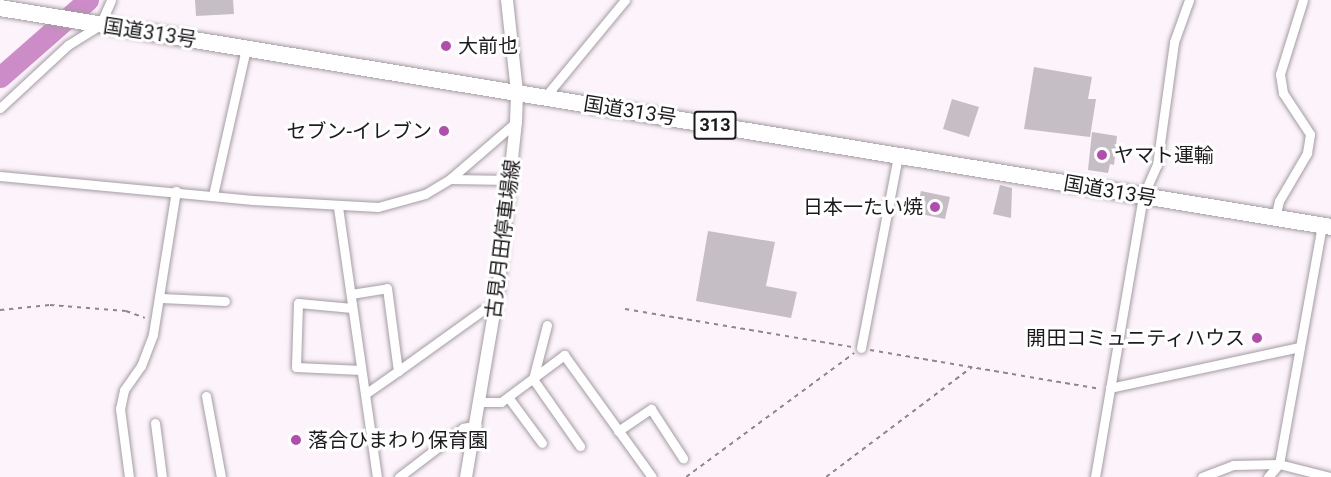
<!DOCTYPE html>
<html>
<head>
<meta charset="utf-8">
<style>
  body { margin:0 }
  #map { position:relative; width:1331px; height:477px; overflow:hidden; background:#fcf3fb; font-family:Roboto,"Noto Sans JP",sans-serif }
  div>[style] { position:absolute }
  .river>* { height:21px; margin:-10.5px; padding:0 10.5px; transform-origin:10.5px; border-radius:10.5px; background:#cc8cc7 }
  .building>* { inset:0; background:#c6bec5 }
  .path>* { height:2px; margin-top:-1px; transform-origin:0; background:repeating-linear-gradient(90deg,#8d878c 0 4.5px,transparent 0 9px) }
  .roads { filter:drop-shadow(0 0 2px #a49ca3) drop-shadow(0 0 2px #a49ca3) }
  .street>* { height:9px; margin:-4.5px; padding:0 4.5px; transform-origin:4.5px; border-radius:4.5px; background:#fff }
  .secondary>* { height:12px; margin:-6px; padding:0 6px; transform-origin:6px; border-radius:6px; background:#fff }
  .highway>* { height:16px; margin:-8px; padding:0 8px; transform-origin:8px; border-radius:8px; background:#fff }
  .dots>* { width:16px; height:16px; translate:-50% -50%; box-sizing:border-box; border:3px solid #fff; border-radius:50% }
  span { translate:-50% -50%; white-space:nowrap; text-align:center; line-height:1.15; -webkit-text-stroke:6px #fff; paint-order:stroke }
  .shield-label span { padding:2px 4px; background:#fff; border:2px solid; border-radius:4px; -webkit-text-stroke-width:0 }
  .shield-label { font-size:18px; color:#1d1a1d; font-weight:700 }
  .street-label { font-size:20px; color:#1d1a1d }
  .poi-label { font-size:20px; color:#1d1a1d }
  .left { translate:0 -50%; text-align:left }
  .right { translate:-100% -50%; text-align:right }
</style>
</head>
<body>
<div id="map">
  <div class="river">
    <i style="left:0;top:77px;width:117px;rotate:-41.2deg"></i>
  </div>
  <div class="building">
    <i style="clip-path:polygon(195px 0,233px 0,234px 14px,196px 16px)"></i>
    <i style="clip-path:polygon(1034px 67px,1092px 77px,1088px 99px,1096px 99px,1090px 137px,1024px 129px)"></i>
    <i style="clip-path:polygon(952px 99px,979px 107px,969px 137px,943px 129px)"></i>
    <i style="clip-path:polygon(1092px 132px,1117px 136px,1114px 165px,1110px 164px,1108px 173px,1088px 170px)"></i>
    <i style="clip-path:polygon(1000px 185px,1012px 188px,1011px 218px,993px 214px)"></i>
    <i style="clip-path:polygon(921px 191px,950px 197px,945px 219px,916px 213px)"></i>
    <i style="clip-path:polygon(708px 231px,775px 242px,766px 286px,797px 292px,791px 318px,696px 301px)"></i>
  </div>
  <div class="path">
    <i style="left:625px;top:309px;width:231px;rotate:9.5deg"></i>
    <i style="left:0;top:310px;width:50px;rotate:-5.7deg"></i>
    <i style="left:50px;top:305px;width:76px;rotate:4.5deg"></i>
    <i style="left:126px;top:311px;width:20px;rotate:20deg"></i>
    <i style="left:870px;top:350px;width:234px;rotate:9.6deg"></i>
    <i style="left:686px;top:477px;width:209px;rotate:-36.4deg"></i>
    <i style="left:826px;top:477px;width:183px;rotate:-37deg"></i>
  </div>
  <div class="roads">
    <div class="street">
      <i style="left:545px;top:97px;width:126px;rotate:-50.5deg"></i>
      <i style="left:0;top:108px;width:93px;rotate:-42.8deg"></i>
      <i style="left:68px;top:45px;width:38px;rotate:-32deg"></i>
      <i style="left:100px;top:25px;width:27px;rotate:-66deg"></i>
      <i style="left:0;top:176px;width:254px;rotate:5.4deg"></i>
      <i style="left:253px;top:200px;width:125px;rotate:3.2deg"></i>
      <i style="left:378px;top:207px;width:49px;rotate:-15.5deg"></i>
      <i style="left:425px;top:194px;width:29px;rotate:-31deg"></i>
      <i style="left:450px;top:179px;width:87px;rotate:-40.8deg"></i>
      <i style="left:450px;top:179px;width:60px;rotate:1deg"></i>
      <i style="left:213px;top:195px;width:151px;rotate:-77.3deg"></i>
      <i style="left:338px;top:207px;width:273px;rotate:81.8deg"></i>
      <i style="left:1275px;top:218px;width:17px;rotate:-77deg"></i>
      <i style="left:1279px;top:201px;width:56px;rotate:-59.7deg"></i>
      <i style="left:1307px;top:153px;width:19px;rotate:-81deg"></i>
      <i style="left:1310px;top:134px;width:49px;rotate:-123.4deg"></i>
      <i style="left:1283px;top:93px;width:19px;rotate:-99deg"></i>
      <i style="left:1280px;top:74px;width:77px;rotate:-72.7deg"></i>
      <i style="left:351px;top:294px;width:36px;rotate:-9deg"></i>
      <i style="left:387px;top:288px;width:84px;rotate:82.5deg"></i>
      <i style="left:398px;top:371px;width:39px;rotate:145deg"></i>
      <i style="left:161px;top:298px;width:64px;rotate:2.7deg"></i>
      <i style="left:352px;top:308px;width:54px;rotate:-174.7deg"></i>
      <i style="left:298px;top:303px;width:64px;rotate:91.8deg"></i>
      <i style="left:296px;top:367px;width:65px;rotate:2.6deg"></i>
      <i style="left:547px;top:325px;width:56px;rotate:104.5deg"></i>
      <i style="left:533px;top:379px;width:82px;rotate:55deg"></i>
      <i style="left:861px;top:348px;width:197px;rotate:-79.1deg"></i>
      <i style="left:398px;top:371px;width:105px;rotate:-35.7deg"></i>
      <i style="left:483px;top:310px;width:12px"></i>
      <i style="left:1110px;top:388px;width:193px;rotate:-12.2deg"></i>
      <i style="left:206px;top:396px;width:82px;rotate:79.5deg"></i>
      <i style="left:508px;top:397px;width:57px;rotate:53.5deg"></i>
      <i style="left:481px;top:402px;width:20px"></i>
      <i style="left:501px;top:402px;width:79px;rotate:-36.7deg"></i>
      <i style="left:564px;top:355px;width:150px;rotate:54.2deg"></i>
      <i style="left:155px;top:423px;width:54px;rotate:82.6deg"></i>
      <i style="left:618px;top:431px;width:40px;rotate:-34deg"></i>
      <i style="left:651px;top:409px;width:59px;rotate:56.9deg"></i>
      <i style="left:129px;top:477px;width:69px;rotate:-97.5deg"></i>
      <i style="left:120px;top:409px;width:19px;rotate:-78deg"></i>
      <i style="left:124px;top:390px;width:29px;rotate:-55deg"></i>
      <i style="left:141px;top:366px;width:34px;rotate:-69deg"></i>
      <i style="left:153px;top:334px;width:145px;rotate:-80.9deg"></i>
      <i style="left:399px;top:477px;width:81px;rotate:-37.4deg"></i>
      <i style="left:463px;top:428px;width:14px;rotate:-12deg"></i>
      <i style="left:1095px;top:477px;width:285px;rotate:-80.3deg"></i>
      <i style="left:1143px;top:196px;width:34px;rotate:-66deg"></i>
      <i style="left:1157px;top:165px;width:124px;rotate:-82.1deg"></i>
      <i style="left:1174px;top:42px;width:45px;rotate:-70.3deg"></i>
      <i style="left:1202px;top:477px;width:33px;rotate:-21deg"></i>
      <i style="left:1233px;top:465px;width:46px;rotate:-1.2deg"></i>
      <i style="left:1279px;top:464px;width:53px;rotate:14.3deg"></i>
      <i style="left:1268px;top:477px;width:17px;rotate:-50deg"></i>
      <i style="left:1279px;top:464px;width:243px;rotate:-79.8deg"></i>
    </div>
    <div class="secondary">
      <i style="left:466px;top:477px;width:190px;rotate:-80.3deg"></i>
      <i style="left:498px;top:290px;width:169px;rotate:-83.9deg"></i>
      <i style="left:516px;top:122px;width:30px;rotate:-88deg"></i>
      <i style="left:517px;top:92px;width:93px;rotate:-96.2deg"></i>
    </div>
    <div class="highway">
      <i style="left:0;top:8px;width:1349px;rotate:9.34deg"></i>
    </div>
  </div>
  <div class="dots">
    <i style="left:446px;top:46px;background:#b44caf"></i>
    <i style="left:444px;top:131px;background:#b44caf"></i>
    <i style="left:1102px;top:155px;background:#b44caf"></i>
    <i style="left:935px;top:207px;background:#b44caf"></i>
    <i style="left:1257px;top:338px;background:#b44caf"></i>
    <i style="left:296px;top:440px;background:#b44caf"></i>
  </div>
  <div class="shield-label">
    <span style="left:715px;top:125px">313</span>
  </div>
  <div class="street-label">
    <span style="left:150px;top:33px;rotate:9deg">国道313号</span>
    <span style="left:630px;top:111px;rotate:9deg">国道313号</span>
    <span style="left:1110px;top:191px;rotate:10deg">国道313号</span>
    <span style="left:503px;top:239px;rotate:-83deg">古見月田停車場線</span>
  </div>
  <div class="poi-label">
    <span class="left" style="left:458px;top:46px">大前也</span>
    <span class="right" style="left:432px;top:131px">セブン-イレブン</span>
    <span class="left" style="left:1114px;top:155px">ヤマト運輸</span>
    <span class="right" style="left:923px;top:207px">日本一たい焼</span>
    <span class="right" style="left:1245px;top:338px">開田コミュニティハウス</span>
    <span class="left" style="left:308px;top:440px">落合ひまわり保育園</span>
  </div>
</div>
</body>
</html>
